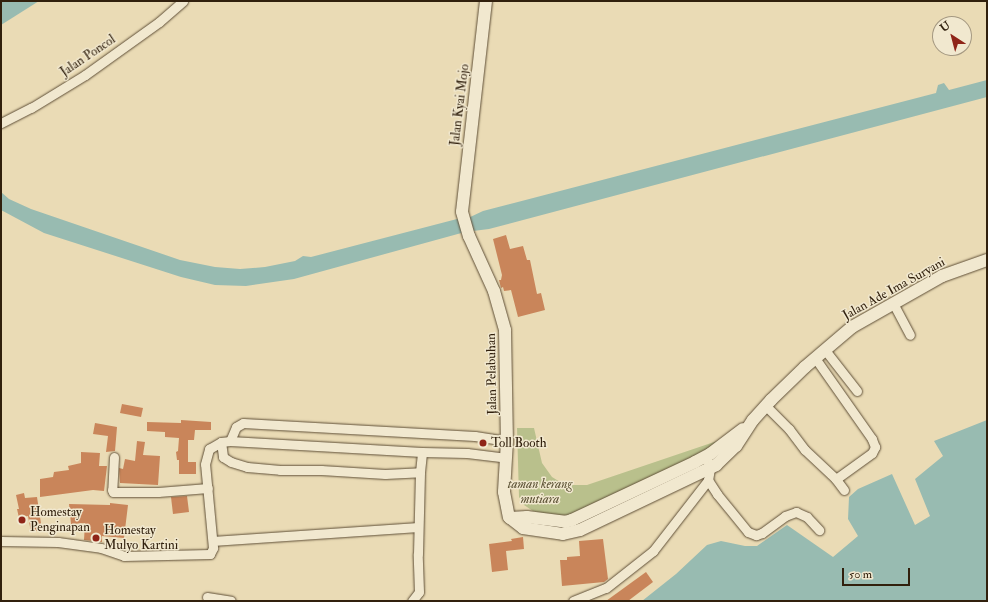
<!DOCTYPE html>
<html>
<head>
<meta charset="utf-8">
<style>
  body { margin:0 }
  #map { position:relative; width:988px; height:602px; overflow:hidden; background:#eadbb5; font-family:"IM FELL Double Pica",serif }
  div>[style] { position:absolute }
  .green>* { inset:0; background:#b9c08c }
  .water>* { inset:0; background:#98bbb1 }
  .building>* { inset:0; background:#c9855a }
  .roads { filter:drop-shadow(0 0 1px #5f4f37) drop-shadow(0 0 1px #5f4f37) }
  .street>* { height:9px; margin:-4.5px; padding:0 4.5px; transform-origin:4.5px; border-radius:4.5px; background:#f1e8cf }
  .secondary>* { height:12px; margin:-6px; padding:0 6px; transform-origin:6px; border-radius:6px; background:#f1e8cf }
  .dots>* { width:11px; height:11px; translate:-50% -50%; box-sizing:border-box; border:2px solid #f1e8cf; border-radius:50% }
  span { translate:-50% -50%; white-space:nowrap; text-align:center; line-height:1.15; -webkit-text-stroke:3px #f1e8cf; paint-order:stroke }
  .street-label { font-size:13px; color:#31200d }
  .poi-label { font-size:13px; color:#31200d }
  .left { translate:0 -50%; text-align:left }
  .park-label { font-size:13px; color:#5a5033; font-style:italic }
  .frame { position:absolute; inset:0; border:2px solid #31200d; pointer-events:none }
  .north { position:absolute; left:932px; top:16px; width:40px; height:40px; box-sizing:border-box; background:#f1e8cf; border:1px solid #a49881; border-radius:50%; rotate:324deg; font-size:11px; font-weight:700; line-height:16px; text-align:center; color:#31200d }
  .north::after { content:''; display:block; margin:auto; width:14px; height:18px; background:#8f2418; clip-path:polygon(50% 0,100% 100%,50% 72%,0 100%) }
  .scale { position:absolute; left:842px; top:568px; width:68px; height:18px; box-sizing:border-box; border:2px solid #31200d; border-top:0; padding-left:5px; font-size:12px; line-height:14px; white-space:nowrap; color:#31200d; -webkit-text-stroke:3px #f1e8cf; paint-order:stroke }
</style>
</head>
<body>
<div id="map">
  <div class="green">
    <i style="clip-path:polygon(517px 428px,534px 428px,542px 463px,552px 477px,565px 485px,587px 485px,729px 437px,705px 454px,570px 515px,550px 515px,533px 511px,524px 505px,519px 497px)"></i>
  </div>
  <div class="water">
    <i style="clip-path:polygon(1px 1px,39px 1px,1px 25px)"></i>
    <i style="clip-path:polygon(987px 80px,987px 97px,489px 229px,465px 232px,294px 279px,246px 286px,215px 285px,181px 277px,44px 233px,1px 210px,1px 192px,9px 199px,31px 209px,180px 260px,215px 267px,240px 269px,265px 267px,295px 261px,303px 256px,311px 257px,457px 219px,466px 219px,483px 211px,514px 203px,936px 93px,938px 85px,944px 83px,949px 90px)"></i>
    <i style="clip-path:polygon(987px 420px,987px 601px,642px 601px,676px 574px,707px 545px,721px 541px,745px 546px,757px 546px,787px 525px,833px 557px,858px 536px,848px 519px,849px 497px,858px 489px,892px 474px,915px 525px,930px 516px,915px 479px,943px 456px,934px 441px)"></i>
  </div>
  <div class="building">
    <i style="clip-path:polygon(506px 235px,510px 249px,523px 246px,527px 260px,530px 260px,537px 294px,541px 293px,545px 310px,518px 317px,511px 290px,504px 291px,503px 287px,501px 288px,499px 280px,501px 280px,502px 275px,493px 239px)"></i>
    <i style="clip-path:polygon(122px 404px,143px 408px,141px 417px,120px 413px)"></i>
    <i style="clip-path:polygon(181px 420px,211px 422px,211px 430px,195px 430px,194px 440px,188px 440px,188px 462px,196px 462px,196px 474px,179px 474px,179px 460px,177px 460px,176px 452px,178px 451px,179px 438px,165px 437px,165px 432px,147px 431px,147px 422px,181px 423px)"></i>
    <i style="clip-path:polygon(95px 423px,117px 427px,115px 451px,106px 452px,108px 436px,93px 434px)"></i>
    <i style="clip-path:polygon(137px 441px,145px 442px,143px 455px,160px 456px,158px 485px,120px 483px,119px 468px,123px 469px,125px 459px,135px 461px)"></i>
    <i style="clip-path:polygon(81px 452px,100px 453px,99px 466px,107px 466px,104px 491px,93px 490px,40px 497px,40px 479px,53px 477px,54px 472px,69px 470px,68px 466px,81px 463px)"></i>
    <i style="clip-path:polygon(24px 493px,25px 498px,37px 497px,42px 530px,31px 532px,28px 516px,19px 518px,17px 509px,19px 509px,16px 495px)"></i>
    <i style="clip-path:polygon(187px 496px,189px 512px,173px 514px,171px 497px)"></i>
    <i style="clip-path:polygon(110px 503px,128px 505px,124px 538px,102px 536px,102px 542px,84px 540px,85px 523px,71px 524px,69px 504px,110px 505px)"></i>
    <i style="clip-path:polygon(523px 537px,524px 549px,506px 551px,508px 570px,492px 572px,489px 544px,512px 541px,511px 539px)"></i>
    <i style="clip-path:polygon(603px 539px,608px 579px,604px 582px,562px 586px,560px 560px,567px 560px,567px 557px,580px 556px,579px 541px)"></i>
    <i style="clip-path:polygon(646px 572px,653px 582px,628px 601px,606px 601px)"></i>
  </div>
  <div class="roads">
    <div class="street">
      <i style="left:1px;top:123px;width:34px;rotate:-27deg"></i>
      <i style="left:31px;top:108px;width:63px;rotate:-31.4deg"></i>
      <i style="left:85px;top:75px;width:91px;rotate:-35.6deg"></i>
      <i style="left:159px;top:22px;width:32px;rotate:-41deg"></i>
      <i style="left:893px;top:303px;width:36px;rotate:62deg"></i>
      <i style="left:825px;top:350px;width:52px;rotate:52deg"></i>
      <i style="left:766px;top:406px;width:33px;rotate:45deg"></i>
      <i style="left:789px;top:429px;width:26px;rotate:53deg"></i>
      <i style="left:805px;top:450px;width:42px;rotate:43.1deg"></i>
      <i style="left:836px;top:479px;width:44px;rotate:-35.8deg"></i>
      <i style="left:872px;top:453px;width:7px;rotate:-63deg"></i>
      <i style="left:875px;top:447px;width:9px;rotate:-111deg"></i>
      <i style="left:872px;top:439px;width:99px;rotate:-125.1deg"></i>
      <i style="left:230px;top:441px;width:192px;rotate:3.3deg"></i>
      <i style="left:221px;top:442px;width:15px;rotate:82deg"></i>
      <i style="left:223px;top:457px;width:9px;rotate:32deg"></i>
      <i style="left:231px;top:462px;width:17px;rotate:17deg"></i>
      <i style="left:247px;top:467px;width:33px;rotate:5deg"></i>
      <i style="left:280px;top:470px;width:41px"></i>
      <i style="left:321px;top:470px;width:64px;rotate:3.6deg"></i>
      <i style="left:385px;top:474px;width:35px;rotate:-3deg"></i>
      <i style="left:420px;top:472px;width:20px;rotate:-84deg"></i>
      <i style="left:422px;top:452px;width:45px;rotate:1.3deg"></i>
      <i style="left:467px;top:453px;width:38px;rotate:7deg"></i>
      <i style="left:706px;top:456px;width:13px;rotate:72deg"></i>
      <i style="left:710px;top:468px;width:12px;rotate:99deg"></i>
      <i style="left:708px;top:480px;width:17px;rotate:57deg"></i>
      <i style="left:717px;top:494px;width:49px;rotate:50.8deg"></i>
      <i style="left:748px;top:532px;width:9px;rotate:21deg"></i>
      <i style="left:756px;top:535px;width:6px;rotate:-18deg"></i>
      <i style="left:762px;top:533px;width:29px;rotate:-36deg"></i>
      <i style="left:785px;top:516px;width:12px;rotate:-20deg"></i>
      <i style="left:796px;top:512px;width:12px;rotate:24deg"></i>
      <i style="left:807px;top:517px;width:18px;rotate:47deg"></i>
      <i style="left:114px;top:457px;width:33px;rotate:93deg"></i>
      <i style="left:112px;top:490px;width:2px;rotate:63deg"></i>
      <i style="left:113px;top:492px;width:45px"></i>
      <i style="left:158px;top:492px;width:50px;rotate:-4.6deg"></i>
      <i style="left:835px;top:478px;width:15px;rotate:53deg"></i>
      <i style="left:1px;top:541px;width:57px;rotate:1deg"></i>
      <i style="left:58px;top:542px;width:43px;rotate:7.9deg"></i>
      <i style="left:101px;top:548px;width:24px;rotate:19deg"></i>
      <i style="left:124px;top:556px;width:86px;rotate:-1.3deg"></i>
      <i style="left:210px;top:554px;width:7px;rotate:-63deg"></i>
      <i style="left:213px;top:548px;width:84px;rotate:-95.4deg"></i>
      <i style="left:205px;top:464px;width:16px;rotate:-75deg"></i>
      <i style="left:209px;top:449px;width:14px;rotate:-30deg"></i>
      <i style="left:221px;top:442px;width:9px;rotate:-6deg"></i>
      <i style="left:230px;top:441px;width:15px;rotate:-67deg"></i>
      <i style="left:236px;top:427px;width:8px;rotate:-30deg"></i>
      <i style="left:243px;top:423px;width:232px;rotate:3.2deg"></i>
      <i style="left:475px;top:436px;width:32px;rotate:9deg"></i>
      <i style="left:213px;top:541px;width:205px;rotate:-3.9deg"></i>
      <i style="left:207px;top:597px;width:24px;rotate:9deg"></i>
      <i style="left:412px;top:601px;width:11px;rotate:-52deg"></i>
      <i style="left:419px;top:592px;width:38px;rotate:-92deg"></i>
      <i style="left:418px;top:554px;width:82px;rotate:-88.6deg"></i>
      <i style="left:573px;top:601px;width:35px;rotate:-22deg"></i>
      <i style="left:606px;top:588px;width:60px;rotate:-38.2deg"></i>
      <i style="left:653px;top:551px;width:90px;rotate:-52.2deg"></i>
    </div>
    <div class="secondary">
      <i style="left:486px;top:1px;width:212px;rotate:96.5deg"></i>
      <i style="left:462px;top:212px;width:25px;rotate:74deg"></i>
      <i style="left:469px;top:236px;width:60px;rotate:65.6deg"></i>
      <i style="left:494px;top:291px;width:41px;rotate:74.2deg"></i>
      <i style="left:505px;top:330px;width:111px;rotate:89deg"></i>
      <i style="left:507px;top:441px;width:51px;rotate:93.4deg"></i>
      <i style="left:504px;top:492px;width:25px;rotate:79deg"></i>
      <i style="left:509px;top:517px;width:18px;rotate:38deg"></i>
      <i style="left:523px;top:528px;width:40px;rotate:8.5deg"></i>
      <i style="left:563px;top:534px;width:17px;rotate:-13deg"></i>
      <i style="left:580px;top:530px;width:151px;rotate:-25.5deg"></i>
      <i style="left:716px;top:465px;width:28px;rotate:-44deg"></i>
      <i style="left:736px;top:446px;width:31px;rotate:-57deg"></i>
      <i style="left:753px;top:420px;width:27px;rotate:-48deg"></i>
      <i style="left:771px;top:400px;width:47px;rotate:-44.1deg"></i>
      <i style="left:805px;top:367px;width:62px;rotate:-40.4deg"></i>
      <i style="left:852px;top:327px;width:103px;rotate:-29.5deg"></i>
      <i style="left:942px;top:276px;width:48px;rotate:-19.6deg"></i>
      <i style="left:510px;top:518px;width:17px;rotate:-3deg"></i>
      <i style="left:527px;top:517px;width:38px;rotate:7deg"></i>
      <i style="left:565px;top:522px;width:7px;rotate:-16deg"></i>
      <i style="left:572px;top:520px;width:136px;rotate:-25.2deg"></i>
      <i style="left:695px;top:462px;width:17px;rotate:-28deg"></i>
      <i style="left:710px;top:454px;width:41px;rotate:-37.1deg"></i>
    </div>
  </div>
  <div class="dots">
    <i style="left:483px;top:443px;background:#8f2418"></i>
    <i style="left:22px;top:520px;background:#8f2418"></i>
    <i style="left:96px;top:538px;background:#8f2418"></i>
  </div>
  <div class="street-label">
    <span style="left:88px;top:56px;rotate:-34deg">Jalan Poncol</span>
    <span style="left:460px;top:105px;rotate:-83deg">Jalan Kyai Mojo</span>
    <span style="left:894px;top:289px;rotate:-29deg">Jalan Ade Ima Suryani</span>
    <span style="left:492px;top:374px;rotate:-91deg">Jalan Pelabuhan</span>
  </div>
  <div class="poi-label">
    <span class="left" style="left:491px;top:443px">Toll Booth</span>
    <span class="left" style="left:30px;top:520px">Homestay<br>Penginapan</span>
    <span class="left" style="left:104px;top:538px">Homestay<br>Mulyo Kartini</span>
  </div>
  <div class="park-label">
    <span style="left:540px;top:492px">taman kerang<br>mutiara</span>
  </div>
  <div class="frame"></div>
  <div class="north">U</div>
  <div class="scale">50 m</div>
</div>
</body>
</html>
